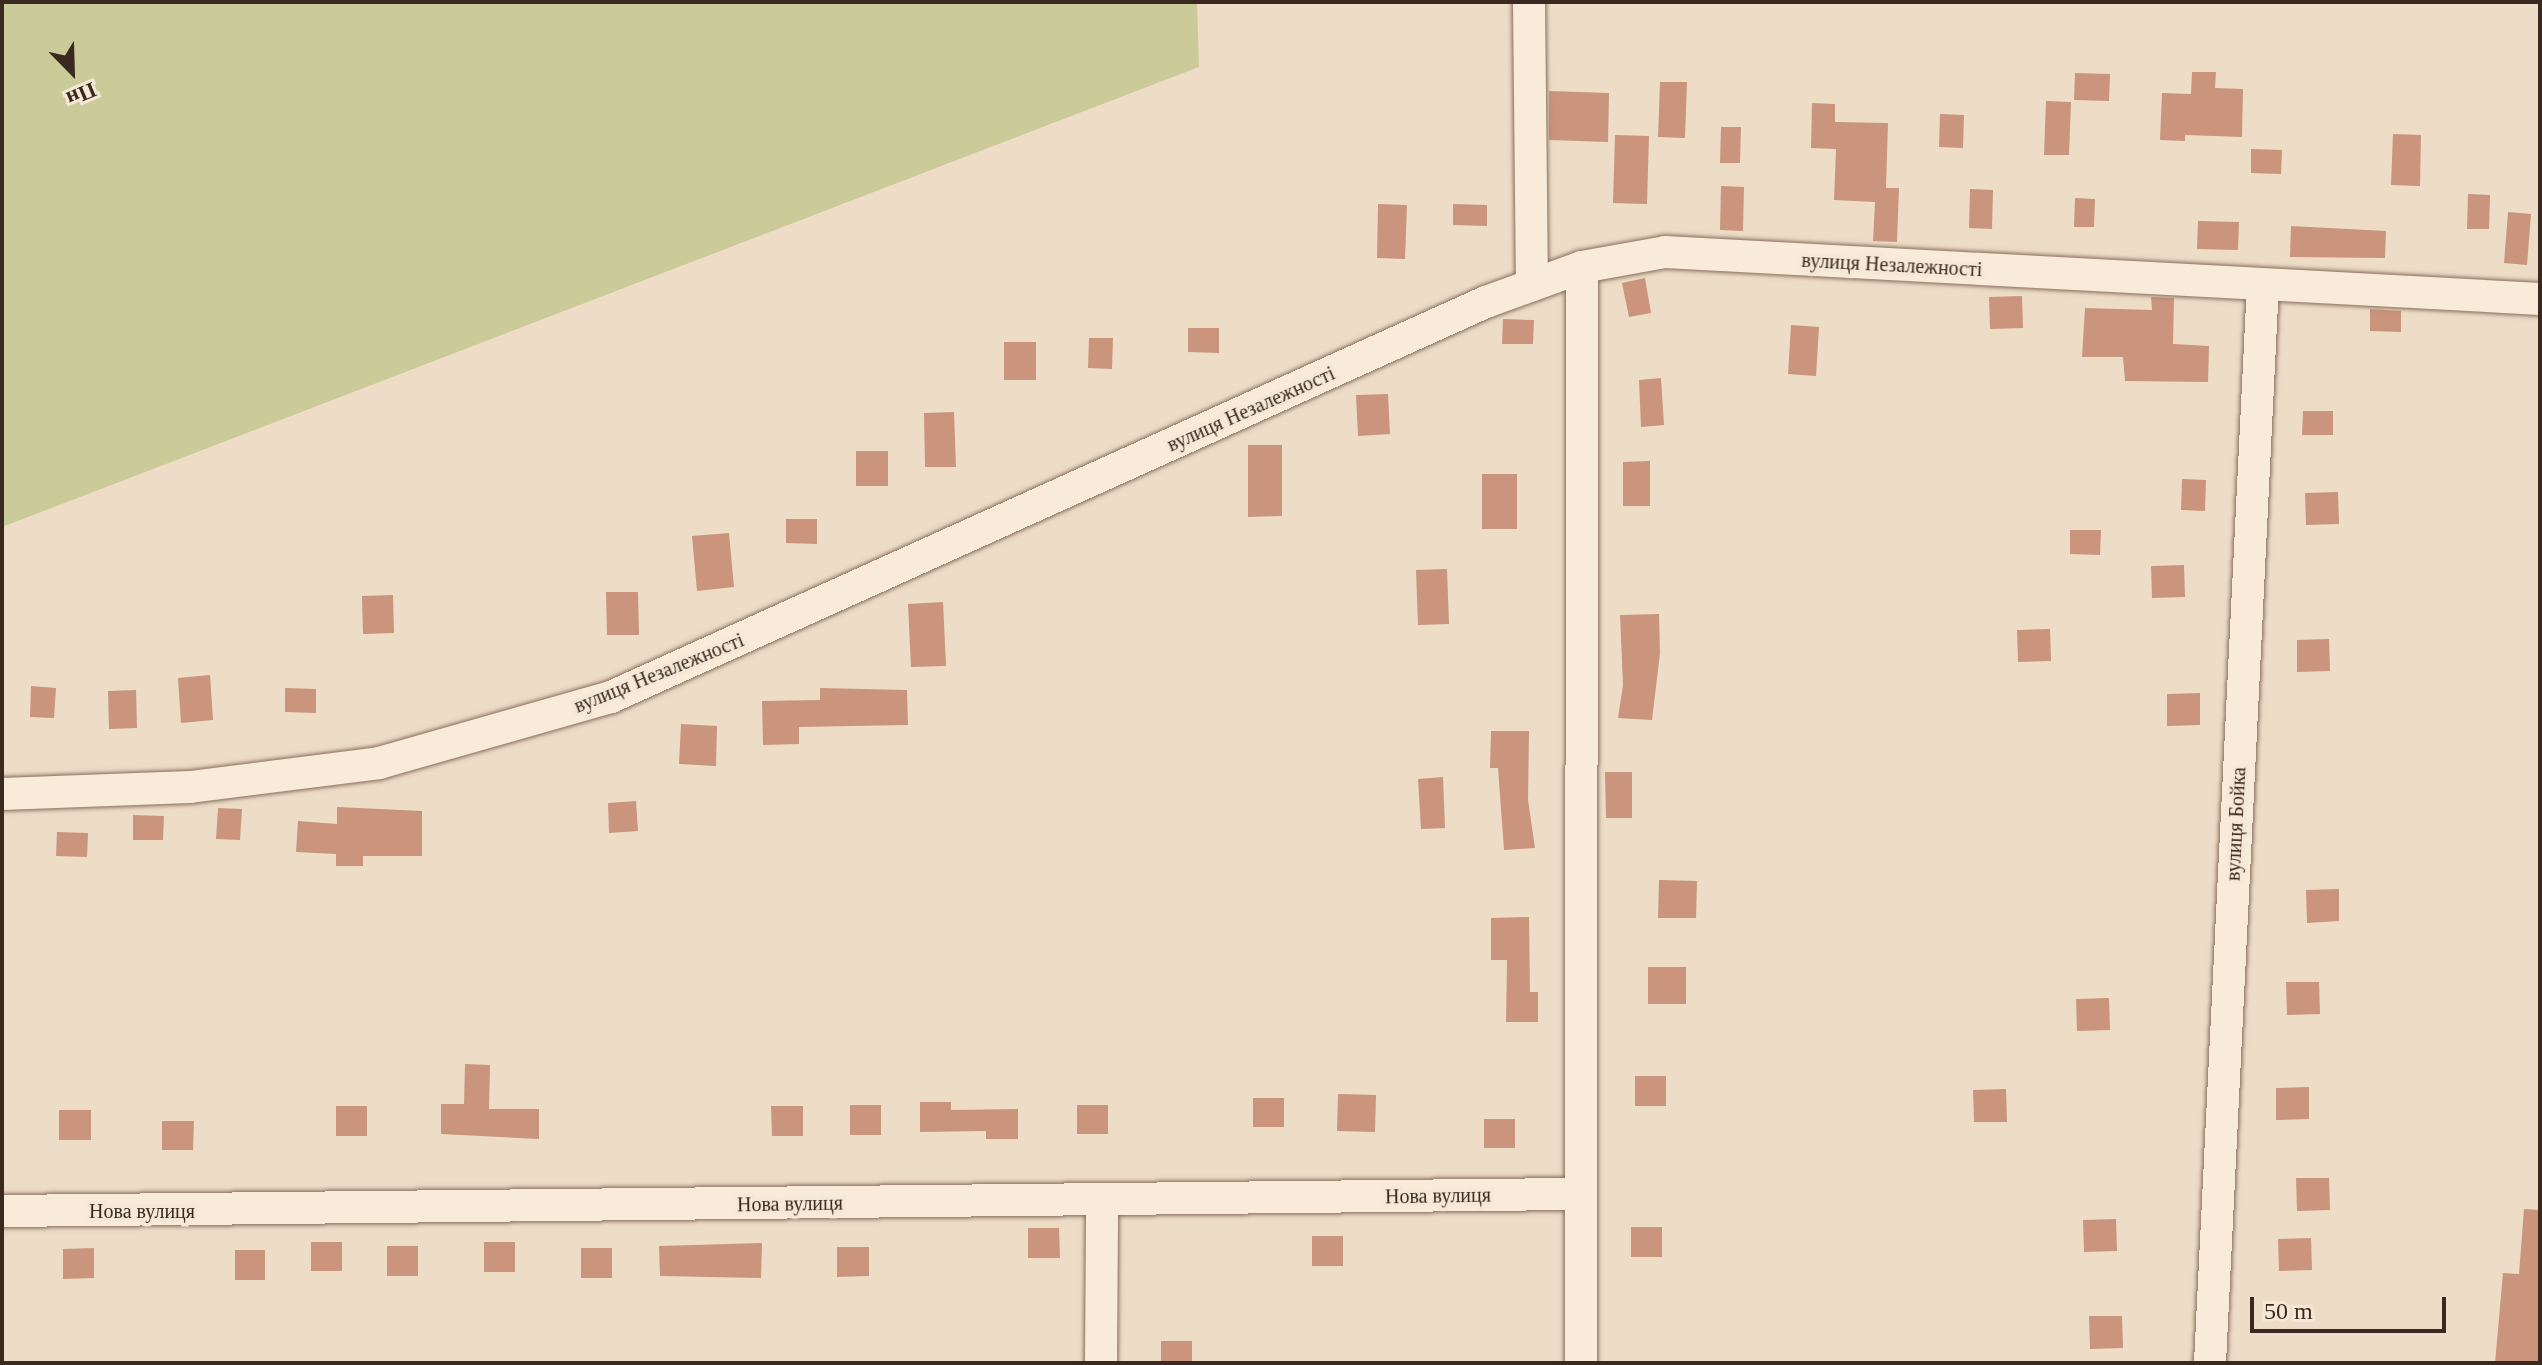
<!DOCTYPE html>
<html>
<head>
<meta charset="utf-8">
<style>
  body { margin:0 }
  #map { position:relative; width:2542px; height:1365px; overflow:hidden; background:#edddc6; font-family:Georgia,serif }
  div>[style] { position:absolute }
  .green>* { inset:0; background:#cbcb9a }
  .building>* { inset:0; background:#ca947d }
  .roads { filter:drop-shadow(0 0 2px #886e5c) drop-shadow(0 0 2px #886e5c) }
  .street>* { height:32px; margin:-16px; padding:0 16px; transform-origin:16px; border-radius:16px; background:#f8ebd9 }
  span { translate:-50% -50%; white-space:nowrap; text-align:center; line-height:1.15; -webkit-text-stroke:7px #f5e8d6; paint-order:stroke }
  .street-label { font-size:20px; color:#392920 }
  .frame { position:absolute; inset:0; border:4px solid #392920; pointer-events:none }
  .north { position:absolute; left:32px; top:32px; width:80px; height:80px; -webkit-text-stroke:6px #f5e8d6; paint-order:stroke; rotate:157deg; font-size:22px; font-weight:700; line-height:32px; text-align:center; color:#392920 }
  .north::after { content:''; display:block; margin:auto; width:28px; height:36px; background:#392920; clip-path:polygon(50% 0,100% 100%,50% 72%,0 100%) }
  .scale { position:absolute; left:2250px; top:1297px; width:196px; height:36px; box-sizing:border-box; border:4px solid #392920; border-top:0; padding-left:10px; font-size:24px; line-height:28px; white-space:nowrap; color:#392920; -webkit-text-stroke:6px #f5e8d6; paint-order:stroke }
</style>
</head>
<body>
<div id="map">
  <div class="green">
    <i style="clip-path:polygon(2px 2px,1197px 2px,1199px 67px,2px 527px)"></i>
  </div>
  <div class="building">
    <i style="clip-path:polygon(2192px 72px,2216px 72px,2215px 88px,2243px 89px,2242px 137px,2185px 135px,2185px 141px,2160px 140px,2162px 93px,2191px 94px)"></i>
    <i style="clip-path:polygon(2075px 73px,2110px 74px,2109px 101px,2074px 100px)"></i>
    <i style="clip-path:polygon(1660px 82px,1687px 82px,1685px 138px,1658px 137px)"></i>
    <i style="clip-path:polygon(1549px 91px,1609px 93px,1608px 142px,1549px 140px)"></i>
    <i style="clip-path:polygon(2046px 101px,2071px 102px,2069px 155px,2044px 155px)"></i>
    <i style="clip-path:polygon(1812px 103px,1835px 104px,1835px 122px,1888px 123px,1886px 188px,1899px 188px,1897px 242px,1873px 241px,1875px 202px,1834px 200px,1836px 149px,1811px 148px)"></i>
    <i style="clip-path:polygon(1940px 114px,1964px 115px,1963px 148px,1939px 147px)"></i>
    <i style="clip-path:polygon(1721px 127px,1741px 127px,1740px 163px,1720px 163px)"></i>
    <i style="clip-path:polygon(2393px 134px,2421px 135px,2420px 186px,2391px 185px)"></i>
    <i style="clip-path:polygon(1615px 135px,1649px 136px,1647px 204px,1613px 203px)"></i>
    <i style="clip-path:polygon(2251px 149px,2282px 150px,2281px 174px,2251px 173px)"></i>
    <i style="clip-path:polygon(1721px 186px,1744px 187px,1743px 231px,1720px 230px)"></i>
    <i style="clip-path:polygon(1970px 189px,1993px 190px,1992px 229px,1969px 228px)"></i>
    <i style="clip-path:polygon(2468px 194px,2490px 195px,2489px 229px,2467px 229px)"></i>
    <i style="clip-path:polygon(2075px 198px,2095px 199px,2094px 227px,2074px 227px)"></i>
    <i style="clip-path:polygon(1378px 204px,1407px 205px,1405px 259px,1377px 258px)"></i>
    <i style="clip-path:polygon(1453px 204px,1487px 205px,1487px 226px,1453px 225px)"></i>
    <i style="clip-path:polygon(2508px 212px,2531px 214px,2527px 265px,2504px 263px)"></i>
    <i style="clip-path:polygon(2198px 221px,2239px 222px,2238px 250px,2197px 249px)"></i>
    <i style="clip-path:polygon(2291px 226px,2386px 231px,2385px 258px,2290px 257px)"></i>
    <i style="clip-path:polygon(1645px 278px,1651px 313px,1629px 317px,1622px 283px)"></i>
    <i style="clip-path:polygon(2022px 296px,2023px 328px,1990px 329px,1989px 297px)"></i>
    <i style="clip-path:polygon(2151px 297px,2174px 298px,2173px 344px,2209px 346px,2208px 382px,2125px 381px,2123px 357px,2082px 357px,2085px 308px,2152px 310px)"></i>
    <i style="clip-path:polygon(2370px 309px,2401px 311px,2401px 332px,2370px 331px)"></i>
    <i style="clip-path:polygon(1503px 319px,1534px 320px,1533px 344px,1502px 344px)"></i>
    <i style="clip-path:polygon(1791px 325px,1819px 327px,1816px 376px,1788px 374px)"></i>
    <i style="clip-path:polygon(1188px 328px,1219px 328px,1219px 353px,1188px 352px)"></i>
    <i style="clip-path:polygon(1089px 338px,1113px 338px,1112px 369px,1088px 368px)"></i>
    <i style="clip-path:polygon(1004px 342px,1036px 342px,1036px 380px,1004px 380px)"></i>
    <i style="clip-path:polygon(1661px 378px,1664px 425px,1641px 427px,1639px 380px)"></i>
    <i style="clip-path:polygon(1388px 394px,1390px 434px,1358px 436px,1356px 395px)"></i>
    <i style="clip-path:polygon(2303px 411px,2333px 411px,2333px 435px,2302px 435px)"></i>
    <i style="clip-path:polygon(954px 412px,956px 467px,925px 467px,924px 413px)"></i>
    <i style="clip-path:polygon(1248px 445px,1282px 445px,1282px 516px,1248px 517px)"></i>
    <i style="clip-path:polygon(856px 451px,888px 451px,888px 486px,856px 486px)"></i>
    <i style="clip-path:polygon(1650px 461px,1650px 506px,1623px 506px,1623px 462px)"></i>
    <i style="clip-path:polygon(1482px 474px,1517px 474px,1517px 529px,1482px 529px)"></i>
    <i style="clip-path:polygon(2182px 479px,2206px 480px,2205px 511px,2181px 510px)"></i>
    <i style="clip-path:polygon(2338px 492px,2339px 524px,2306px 525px,2305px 493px)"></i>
    <i style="clip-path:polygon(786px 519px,817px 519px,817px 544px,786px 543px)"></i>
    <i style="clip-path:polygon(2070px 530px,2101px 530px,2100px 555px,2070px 554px)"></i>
    <i style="clip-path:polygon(729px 533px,734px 587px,697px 591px,692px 536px)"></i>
    <i style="clip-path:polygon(2184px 565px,2185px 597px,2152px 598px,2151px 566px)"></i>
    <i style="clip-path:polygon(1447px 569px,1449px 624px,1418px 625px,1416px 570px)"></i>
    <i style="clip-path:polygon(606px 592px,638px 592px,639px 635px,607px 635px)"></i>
    <i style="clip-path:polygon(393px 595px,394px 633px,363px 634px,362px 596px)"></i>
    <i style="clip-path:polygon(943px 602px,946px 666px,911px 667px,908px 604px)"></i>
    <i style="clip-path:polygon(1659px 614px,1660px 653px,1652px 720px,1618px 718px,1623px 685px,1620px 615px)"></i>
    <i style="clip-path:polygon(2050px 629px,2051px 661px,2018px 662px,2017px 630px)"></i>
    <i style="clip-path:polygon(2329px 639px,2330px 671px,2297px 672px,2297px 640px)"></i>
    <i style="clip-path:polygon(210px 675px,213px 720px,181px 723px,178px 678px)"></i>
    <i style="clip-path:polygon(31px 686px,56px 688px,54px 718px,30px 717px)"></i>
    <i style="clip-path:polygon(285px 688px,316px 689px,316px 713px,285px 712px)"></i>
    <i style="clip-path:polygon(820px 688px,907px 690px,908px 725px,799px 727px,799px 744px,763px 745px,762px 701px,820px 700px)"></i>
    <i style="clip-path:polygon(136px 690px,137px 728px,109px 729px,108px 691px)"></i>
    <i style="clip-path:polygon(2200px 693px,2200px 725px,2167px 726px,2167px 694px)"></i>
    <i style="clip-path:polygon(681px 724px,717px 726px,716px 766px,679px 764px)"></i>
    <i style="clip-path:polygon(1491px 731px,1529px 731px,1528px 800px,1535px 848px,1504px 850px,1498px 768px,1490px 768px)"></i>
    <i style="clip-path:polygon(1605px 772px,1632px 772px,1632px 818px,1606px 818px)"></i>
    <i style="clip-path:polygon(1443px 777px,1445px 828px,1421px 829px,1418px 779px)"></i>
    <i style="clip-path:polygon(636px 801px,638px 831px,609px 833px,608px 803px)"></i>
    <i style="clip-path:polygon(337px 807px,422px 811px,422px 856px,363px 856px,363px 866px,336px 866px,336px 854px,296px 852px,298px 821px,337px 824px)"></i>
    <i style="clip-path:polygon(218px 808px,242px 809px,240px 840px,216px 839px)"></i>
    <i style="clip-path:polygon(133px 815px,164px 816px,163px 840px,133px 840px)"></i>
    <i style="clip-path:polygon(57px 832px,88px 833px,87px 857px,56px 856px)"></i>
    <i style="clip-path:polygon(1659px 880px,1697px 881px,1696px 918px,1658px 918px)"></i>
    <i style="clip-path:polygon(2339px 889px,2339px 921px,2307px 923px,2306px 890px)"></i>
    <i style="clip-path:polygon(1529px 917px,1530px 992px,1538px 992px,1538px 1022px,1506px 1022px,1507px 960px,1491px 960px,1491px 918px)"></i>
    <i style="clip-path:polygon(1648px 967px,1686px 967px,1686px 1004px,1648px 1004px)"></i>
    <i style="clip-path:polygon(2286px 982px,2319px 982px,2320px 1014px,2287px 1015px)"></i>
    <i style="clip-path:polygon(2109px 998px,2110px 1030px,2077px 1031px,2076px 999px)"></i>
    <i style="clip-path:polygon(465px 1064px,490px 1065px,489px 1109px,539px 1109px,539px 1139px,441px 1134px,441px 1104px,464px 1104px)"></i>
    <i style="clip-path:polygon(1635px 1076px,1666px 1076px,1666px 1106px,1635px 1106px)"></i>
    <i style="clip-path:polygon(2309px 1087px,2309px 1119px,2276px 1120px,2276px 1088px)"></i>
    <i style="clip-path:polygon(2006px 1089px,2007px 1122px,1974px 1122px,1973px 1090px)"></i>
    <i style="clip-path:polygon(1338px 1094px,1376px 1095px,1375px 1132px,1337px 1131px)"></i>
    <i style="clip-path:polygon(1253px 1098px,1284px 1098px,1284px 1127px,1253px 1127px)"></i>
    <i style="clip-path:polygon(920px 1102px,951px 1102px,951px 1110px,1018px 1109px,1018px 1139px,986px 1139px,986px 1131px,920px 1132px)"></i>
    <i style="clip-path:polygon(850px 1105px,881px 1105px,881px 1135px,850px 1135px)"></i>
    <i style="clip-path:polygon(1077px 1105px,1108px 1105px,1108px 1134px,1077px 1134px)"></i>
    <i style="clip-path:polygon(336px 1106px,367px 1106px,367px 1136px,336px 1136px)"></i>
    <i style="clip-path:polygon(771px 1106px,803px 1106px,803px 1136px,772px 1136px)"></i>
    <i style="clip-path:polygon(59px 1110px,91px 1110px,91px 1140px,59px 1140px)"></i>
    <i style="clip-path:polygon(1484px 1119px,1515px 1119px,1515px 1148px,1484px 1148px)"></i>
    <i style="clip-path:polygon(162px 1121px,194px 1121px,193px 1150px,162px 1150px)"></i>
    <i style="clip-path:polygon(2296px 1178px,2329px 1178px,2330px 1210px,2297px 1211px)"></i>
    <i style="clip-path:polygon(2524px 1209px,2540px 1210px,2540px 1363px,2495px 1363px,2503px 1273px,2519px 1274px)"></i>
    <i style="clip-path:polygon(2116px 1219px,2117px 1251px,2084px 1252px,2083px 1220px)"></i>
    <i style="clip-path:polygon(1631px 1227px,1662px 1227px,1662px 1257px,1631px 1257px)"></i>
    <i style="clip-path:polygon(1028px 1228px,1059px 1228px,1060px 1258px,1028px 1258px)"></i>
    <i style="clip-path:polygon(1312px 1236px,1343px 1236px,1343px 1266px,1312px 1266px)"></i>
    <i style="clip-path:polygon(2311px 1238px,2312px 1270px,2279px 1271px,2278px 1239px)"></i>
    <i style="clip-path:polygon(311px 1242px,342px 1242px,342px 1271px,311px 1271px)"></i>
    <i style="clip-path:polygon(484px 1242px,515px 1242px,515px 1272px,484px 1272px)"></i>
    <i style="clip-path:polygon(762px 1243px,761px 1278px,660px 1276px,659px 1246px)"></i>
    <i style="clip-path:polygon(387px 1246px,418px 1246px,418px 1276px,387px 1276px)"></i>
    <i style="clip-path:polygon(837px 1247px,869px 1247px,869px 1276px,837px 1277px)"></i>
    <i style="clip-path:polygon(94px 1248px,94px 1278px,63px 1279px,63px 1249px)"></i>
    <i style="clip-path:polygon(581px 1248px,612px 1248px,612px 1278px,581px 1278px)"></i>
    <i style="clip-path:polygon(235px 1250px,265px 1250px,265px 1280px,235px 1280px)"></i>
    <i style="clip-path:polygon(2089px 1316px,2122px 1316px,2123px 1348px,2090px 1349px)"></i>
    <i style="clip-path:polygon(1161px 1341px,1192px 1341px,1192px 1363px,1161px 1363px)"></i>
  </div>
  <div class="roads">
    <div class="street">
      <i style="left:1529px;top:2px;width:283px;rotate:89.4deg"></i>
      <i style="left:2px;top:794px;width:188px;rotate:-2.1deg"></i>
      <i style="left:190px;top:787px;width:191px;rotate:-7.2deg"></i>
      <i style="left:379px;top:763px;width:241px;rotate:-15.9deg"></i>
      <i style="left:611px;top:697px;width:960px;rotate:-24.3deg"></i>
      <i style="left:1486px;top:302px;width:102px;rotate:-20deg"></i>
      <i style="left:1582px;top:267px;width:84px;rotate:-10.2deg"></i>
      <i style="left:1665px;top:252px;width:876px;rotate:3.07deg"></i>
      <i style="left:2px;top:1211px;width:1576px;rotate:-0.62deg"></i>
      <i style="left:1101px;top:1363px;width:163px;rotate:-89.6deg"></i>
      <i style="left:1581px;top:1363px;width:1096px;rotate:-89.95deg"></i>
      <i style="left:2210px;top:1363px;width:1079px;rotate:-87.19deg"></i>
    </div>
  </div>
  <div class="street-label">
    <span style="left:1892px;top:265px;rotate:3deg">вулиця Незалежності</span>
    <span style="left:1251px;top:409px;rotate:-24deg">вулиця Незалежності</span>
    <span style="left:659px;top:673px;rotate:-22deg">вулиця Незалежності</span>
    <span style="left:2236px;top:824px;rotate:-87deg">вулиця Бойка</span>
    <span style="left:1438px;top:1196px;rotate:-1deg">Нова вулиця</span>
    <span style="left:790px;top:1204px;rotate:-1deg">Нова вулиця</span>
    <span style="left:142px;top:1211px">Нова вулиця</span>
  </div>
  <div class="frame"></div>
  <div class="north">Пн</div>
  <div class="scale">50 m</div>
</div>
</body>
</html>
